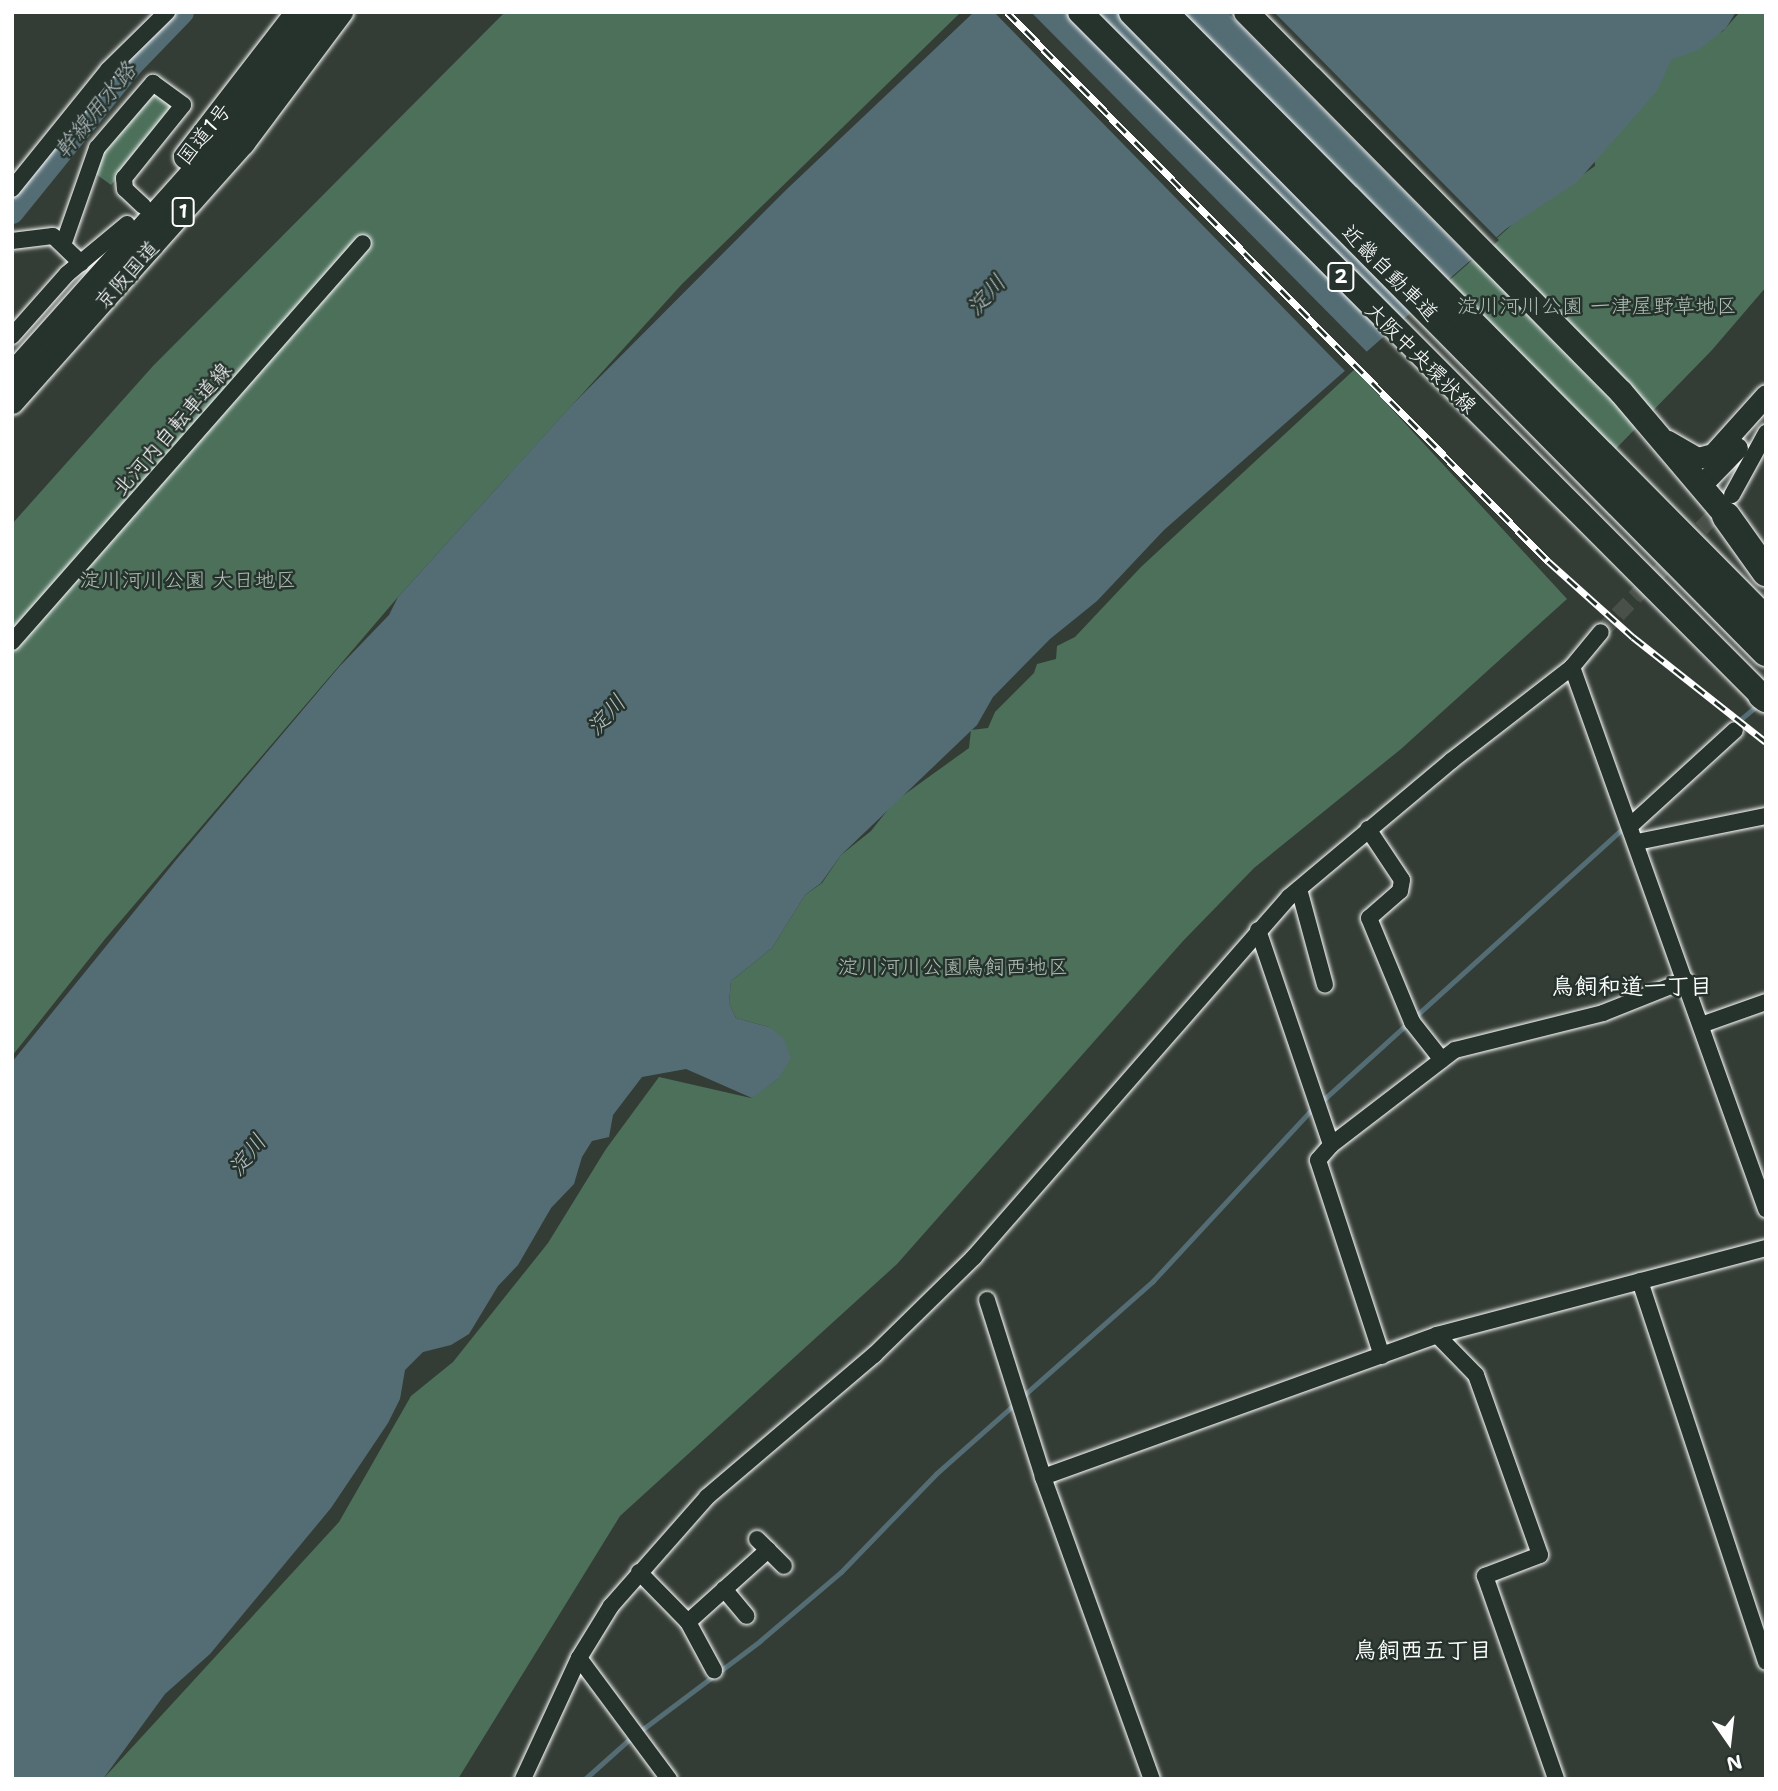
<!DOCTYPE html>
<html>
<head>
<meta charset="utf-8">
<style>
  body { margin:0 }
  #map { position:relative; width:1778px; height:1791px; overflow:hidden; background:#343d35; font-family:"Shantell Sans","Klee One",sans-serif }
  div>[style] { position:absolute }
  .green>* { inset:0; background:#4d705b }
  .water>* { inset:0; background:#546d74 }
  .pier>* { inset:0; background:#343d35 }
  .stream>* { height:4.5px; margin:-2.25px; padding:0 2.25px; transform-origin:2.25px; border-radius:2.25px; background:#546d74 }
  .river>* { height:24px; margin:-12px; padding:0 12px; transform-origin:12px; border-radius:12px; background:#546d74 }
  .minor-tunnel>* { height:16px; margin-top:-8px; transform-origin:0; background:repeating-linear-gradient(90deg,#485049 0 16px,transparent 0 24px) }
  .roads { filter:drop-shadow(0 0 2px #fff) drop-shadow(0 0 2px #fff) }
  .minor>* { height:16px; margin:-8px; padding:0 8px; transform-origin:8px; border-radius:8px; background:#26332d }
  .secondary>* { height:21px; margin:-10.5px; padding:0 10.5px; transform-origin:10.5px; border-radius:10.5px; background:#26332d }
  .primary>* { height:24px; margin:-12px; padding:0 12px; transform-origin:12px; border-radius:12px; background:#26332d }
  .trunk>* { height:24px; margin:-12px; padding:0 12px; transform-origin:12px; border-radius:12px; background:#26332d }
  .motorway>* { height:28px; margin:-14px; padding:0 14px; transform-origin:14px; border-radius:14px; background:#26332d }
  .rail>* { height:7px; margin-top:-3.5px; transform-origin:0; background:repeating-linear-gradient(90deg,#26332d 0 13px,#fff 0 26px); box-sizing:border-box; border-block:2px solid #fff }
  .bridges { filter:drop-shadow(0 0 2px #fff) drop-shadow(0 0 2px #fff) }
  .motorway-bridge>* { height:28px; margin:-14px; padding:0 14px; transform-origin:14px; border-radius:14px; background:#26332d }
  span { translate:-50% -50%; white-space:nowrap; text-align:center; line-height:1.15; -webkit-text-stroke:5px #26332d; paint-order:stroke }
  .shield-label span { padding:2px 5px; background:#26332d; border:2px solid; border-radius:5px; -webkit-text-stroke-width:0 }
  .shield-label { font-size:19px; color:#fff; font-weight:700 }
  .street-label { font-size:21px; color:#fff }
  .park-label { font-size:21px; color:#afbfb5 }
  .water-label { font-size:23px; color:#b2bdc0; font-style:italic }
  .neighbourhood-label { font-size:23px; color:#fff; font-weight:700 }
  .frame { position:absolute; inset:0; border:14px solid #fff; pointer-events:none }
  .north { position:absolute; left:1694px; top:1707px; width:70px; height:70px; -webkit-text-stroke:5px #26332d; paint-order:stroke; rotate:166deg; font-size:19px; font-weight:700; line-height:28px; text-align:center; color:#fff }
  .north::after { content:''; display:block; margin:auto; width:24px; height:32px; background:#fff; clip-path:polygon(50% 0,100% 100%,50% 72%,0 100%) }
</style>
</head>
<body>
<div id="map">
  <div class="green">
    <i style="clip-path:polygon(505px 12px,961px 12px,682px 284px,398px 597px,105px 939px,12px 1056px,12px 524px,153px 366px)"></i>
    <i style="clip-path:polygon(1740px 12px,1766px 12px,1766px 287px,1712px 350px,1599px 466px,1427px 300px,1513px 224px,1595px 166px,1594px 150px,1670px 57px,1723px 31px)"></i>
    <i style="clip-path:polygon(152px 91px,172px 102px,173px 108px,111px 185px,92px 171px,102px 150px)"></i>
    <i style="clip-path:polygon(1355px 369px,1567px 599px,1401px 749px,1254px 868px,1183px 941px,897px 1264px,620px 1516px,458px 1779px,103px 1779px,339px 1522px,411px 1396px,453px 1362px,548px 1243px,606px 1149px,659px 1077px,751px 1098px,778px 1079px,769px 1027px,736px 1018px,729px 1003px,731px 981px,772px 948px,805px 895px,822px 883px,841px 855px,871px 831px,894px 802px,969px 748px,971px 730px,988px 728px,995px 712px,1034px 673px,1037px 664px,1056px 659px,1057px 646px,1075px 637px,1141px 567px)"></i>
  </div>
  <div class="water">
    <i style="clip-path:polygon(974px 12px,1736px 12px,1726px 28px,1698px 50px,1671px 60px,1657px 91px,1577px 182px,1506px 229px,1164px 530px,1097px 601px,1050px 639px,993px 697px,977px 725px,841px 855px,821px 883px,805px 895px,772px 948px,731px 981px,729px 1003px,736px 1018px,769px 1027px,784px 1039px,791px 1058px,778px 1079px,752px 1098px,686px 1069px,642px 1077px,613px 1115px,609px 1137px,592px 1141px,582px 1157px,574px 1184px,551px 1208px,518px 1265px,498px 1286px,469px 1334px,451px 1345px,423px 1352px,405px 1370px,400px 1399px,388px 1423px,331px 1508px,210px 1654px,165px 1694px,103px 1779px,12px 1779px,12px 1062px,176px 860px,339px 667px,389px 615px,398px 597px,572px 405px,786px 190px)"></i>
  </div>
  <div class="pier">
    <i style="clip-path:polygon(994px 12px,1031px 12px,1370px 355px,1348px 374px)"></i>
    <i style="clip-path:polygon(1227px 12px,1274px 12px,1499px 240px,1474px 262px)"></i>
  </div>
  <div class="stream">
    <i style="left:1734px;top:725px;width:33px;rotate:-40deg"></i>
    <i style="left:1320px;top:1103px;width:412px;rotate:-42.2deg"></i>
    <i style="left:1022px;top:1397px;width:175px;rotate:-41.5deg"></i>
    <i style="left:1153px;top:1281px;width:236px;rotate:-47.2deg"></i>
    <i style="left:639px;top:1732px;width:151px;rotate:-36.9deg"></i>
    <i style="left:760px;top:1641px;width:106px;rotate:-40.4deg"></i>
    <i style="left:841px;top:1572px;width:136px;rotate:-45.9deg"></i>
    <i style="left:936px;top:1474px;width:107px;rotate:-41.6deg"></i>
    <i style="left:585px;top:1779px;width:63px;rotate:-41.8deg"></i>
  </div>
  <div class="river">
    <i style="left:12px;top:212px;width:191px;rotate:-51deg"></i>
    <i style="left:132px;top:64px;width:72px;rotate:-46.1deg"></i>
  </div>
  <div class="minor-tunnel">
    <i style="left:1601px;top:632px;width:180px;rotate:-45.9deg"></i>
  </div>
  <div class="roads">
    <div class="minor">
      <i style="left:12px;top:189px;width:153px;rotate:-51.1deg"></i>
      <i style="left:108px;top:70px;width:83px;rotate:-44.5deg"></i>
      <i style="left:12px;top:241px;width:41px;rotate:-7deg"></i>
      <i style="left:53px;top:236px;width:39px;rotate:44deg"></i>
      <i style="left:63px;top:245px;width:103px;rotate:-70.7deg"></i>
      <i style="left:97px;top:148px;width:86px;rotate:-49.3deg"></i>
      <i style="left:153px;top:83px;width:37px;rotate:36deg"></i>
      <i style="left:183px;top:105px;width:94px;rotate:128.9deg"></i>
      <i style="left:124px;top:178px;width:11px;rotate:85deg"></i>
      <i style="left:125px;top:189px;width:25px;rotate:43deg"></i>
      <i style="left:12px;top:336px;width:83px;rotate:-48.4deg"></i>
      <i style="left:67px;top:274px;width:78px;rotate:-39.8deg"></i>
      <i style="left:1732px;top:495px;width:71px;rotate:-61.3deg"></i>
      <i style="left:12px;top:642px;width:531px;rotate:-48.66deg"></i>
      <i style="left:1572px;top:667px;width:576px;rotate:70.31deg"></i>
      <i style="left:1630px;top:826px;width:142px;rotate:-42.4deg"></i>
      <i style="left:1368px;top:829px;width:61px;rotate:56.3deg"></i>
      <i style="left:1402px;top:880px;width:11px;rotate:100deg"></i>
      <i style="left:1400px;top:891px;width:41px;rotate:138.9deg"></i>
      <i style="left:1369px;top:918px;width:113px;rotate:67.5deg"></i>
      <i style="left:1412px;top:1022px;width:48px;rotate:51.7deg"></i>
      <i style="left:1637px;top:842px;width:132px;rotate:-11.4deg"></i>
      <i style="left:1299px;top:889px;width:99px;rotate:74.8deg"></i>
      <i style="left:1258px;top:930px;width:227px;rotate:71.2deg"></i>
      <i style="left:1701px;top:1025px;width:69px;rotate:-19.5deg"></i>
      <i style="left:1640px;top:1281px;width:401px;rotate:71.7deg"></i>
      <i style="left:987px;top:1300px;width:186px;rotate:72.4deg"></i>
      <i style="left:1043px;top:1477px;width:321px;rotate:70.2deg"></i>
      <i style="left:1437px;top:1335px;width:56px;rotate:45.7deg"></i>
      <i style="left:1476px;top:1375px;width:191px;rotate:70.4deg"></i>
      <i style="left:1540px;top:1555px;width:59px;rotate:159.1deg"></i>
      <i style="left:1485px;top:1576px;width:215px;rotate:70.7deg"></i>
      <i style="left:1382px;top:1356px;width:206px;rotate:-108.1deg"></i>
      <i style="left:1318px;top:1160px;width:20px;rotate:-49deg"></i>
      <i style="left:1331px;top:1145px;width:156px;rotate:-37.5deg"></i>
      <i style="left:1455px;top:1050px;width:153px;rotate:-14deg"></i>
      <i style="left:1603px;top:1013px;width:89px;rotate:-21.7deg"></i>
      <i style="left:1043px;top:1477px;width:419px;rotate:-19.8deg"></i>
      <i style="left:1437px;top:1335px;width:340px;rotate:-14.8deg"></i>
      <i style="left:757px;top:1539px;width:38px;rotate:45deg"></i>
      <i style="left:639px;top:1572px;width:70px;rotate:45.6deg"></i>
      <i style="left:688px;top:1622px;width:55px;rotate:61.6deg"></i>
      <i style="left:724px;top:1589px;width:35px;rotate:50deg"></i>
      <i style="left:688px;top:1622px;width:108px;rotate:-42deg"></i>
      <i style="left:579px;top:1658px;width:151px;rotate:53.4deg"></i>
      <i style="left:523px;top:1779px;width:133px;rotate:-65.2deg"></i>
      <i style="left:579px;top:1658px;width:61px;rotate:-58.4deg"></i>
      <i style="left:611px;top:1606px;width:145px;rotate:-48.6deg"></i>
      <i style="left:707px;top:1497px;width:219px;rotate:-40.4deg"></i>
      <i style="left:874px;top:1355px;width:140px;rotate:-44.4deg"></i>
      <i style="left:974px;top:1257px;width:478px;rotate:-48.8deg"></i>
      <i style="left:1289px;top:897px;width:212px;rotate:-40deg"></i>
      <i style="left:1451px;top:761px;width:153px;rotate:-37.8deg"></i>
      <i style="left:1572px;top:667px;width:45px;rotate:-50.4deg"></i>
    </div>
    <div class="secondary">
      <i style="left:1668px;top:441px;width:34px;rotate:30deg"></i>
      <i style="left:1698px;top:458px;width:16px;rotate:-15deg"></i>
      <i style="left:1713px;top:454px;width:79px;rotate:-48.1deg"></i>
      <i style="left:1700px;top:486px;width:53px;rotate:-45.8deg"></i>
    </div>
    <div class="primary">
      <i style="left:1080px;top:12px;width:972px;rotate:45.08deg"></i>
      <i style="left:1246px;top:12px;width:534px;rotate:45.38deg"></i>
      <i style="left:1621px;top:392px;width:181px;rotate:49.7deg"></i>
    </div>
    <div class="trunk">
      <i style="left:186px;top:157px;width:183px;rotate:-52.3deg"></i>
      <i style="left:12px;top:375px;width:326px;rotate:-48.2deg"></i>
      <i style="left:229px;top:132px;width:150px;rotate:-53.1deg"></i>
      <i style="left:12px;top:402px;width:347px;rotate:-48.3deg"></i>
      <i style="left:243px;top:143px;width:164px;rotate:-53.2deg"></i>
    </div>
    <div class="motorway">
      <i style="left:1726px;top:516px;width:69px;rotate:54.5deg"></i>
      <i style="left:1762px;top:695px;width:5px;rotate:37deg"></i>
    </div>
  </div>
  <div class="rail">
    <i style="left:1007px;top:12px;width:771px;rotate:45.42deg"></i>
    <i style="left:1548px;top:561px;width:114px;rotate:41.8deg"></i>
    <i style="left:1633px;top:637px;width:169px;rotate:38.3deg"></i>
  </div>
  <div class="bridges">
    <div class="motorway-bridge">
      <i style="left:1133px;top:12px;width:900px;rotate:45.32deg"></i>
      <i style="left:1163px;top:12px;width:857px;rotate:45.28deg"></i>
    </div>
  </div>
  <div class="shield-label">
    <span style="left:183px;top:212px">1</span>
    <span style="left:1341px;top:277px">2</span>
  </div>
  <div class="street-label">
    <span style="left:204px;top:134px;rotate:-51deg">国道1号</span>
    <span style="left:1390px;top:273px;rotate:45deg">近畿自動車道</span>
    <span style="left:127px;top:275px;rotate:-48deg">京阪国道</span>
    <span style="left:1421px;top:358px;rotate:45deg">大阪中央環状線</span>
    <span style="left:172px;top:429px;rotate:-49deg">北河内自転車道線</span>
  </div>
  <div class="park-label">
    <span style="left:1597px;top:306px">淀川河川公園 一津屋野草地区</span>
    <span style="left:188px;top:580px">淀川河川公園 大日地区</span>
    <span style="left:953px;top:967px">淀川河川公園鳥飼西地区</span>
  </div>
  <div class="water-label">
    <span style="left:95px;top:110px;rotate:-51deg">幹線用水路</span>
    <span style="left:986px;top:295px;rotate:-48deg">淀川</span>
    <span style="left:606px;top:715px;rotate:-48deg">淀川</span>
    <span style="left:247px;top:1155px;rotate:-52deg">淀川</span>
  </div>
  <div class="neighbourhood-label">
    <span style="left:1632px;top:986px">鳥飼和道一丁目</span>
    <span style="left:1423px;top:1650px">鳥飼西五丁目</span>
  </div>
  <div class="frame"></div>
  <div class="north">N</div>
</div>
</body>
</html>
